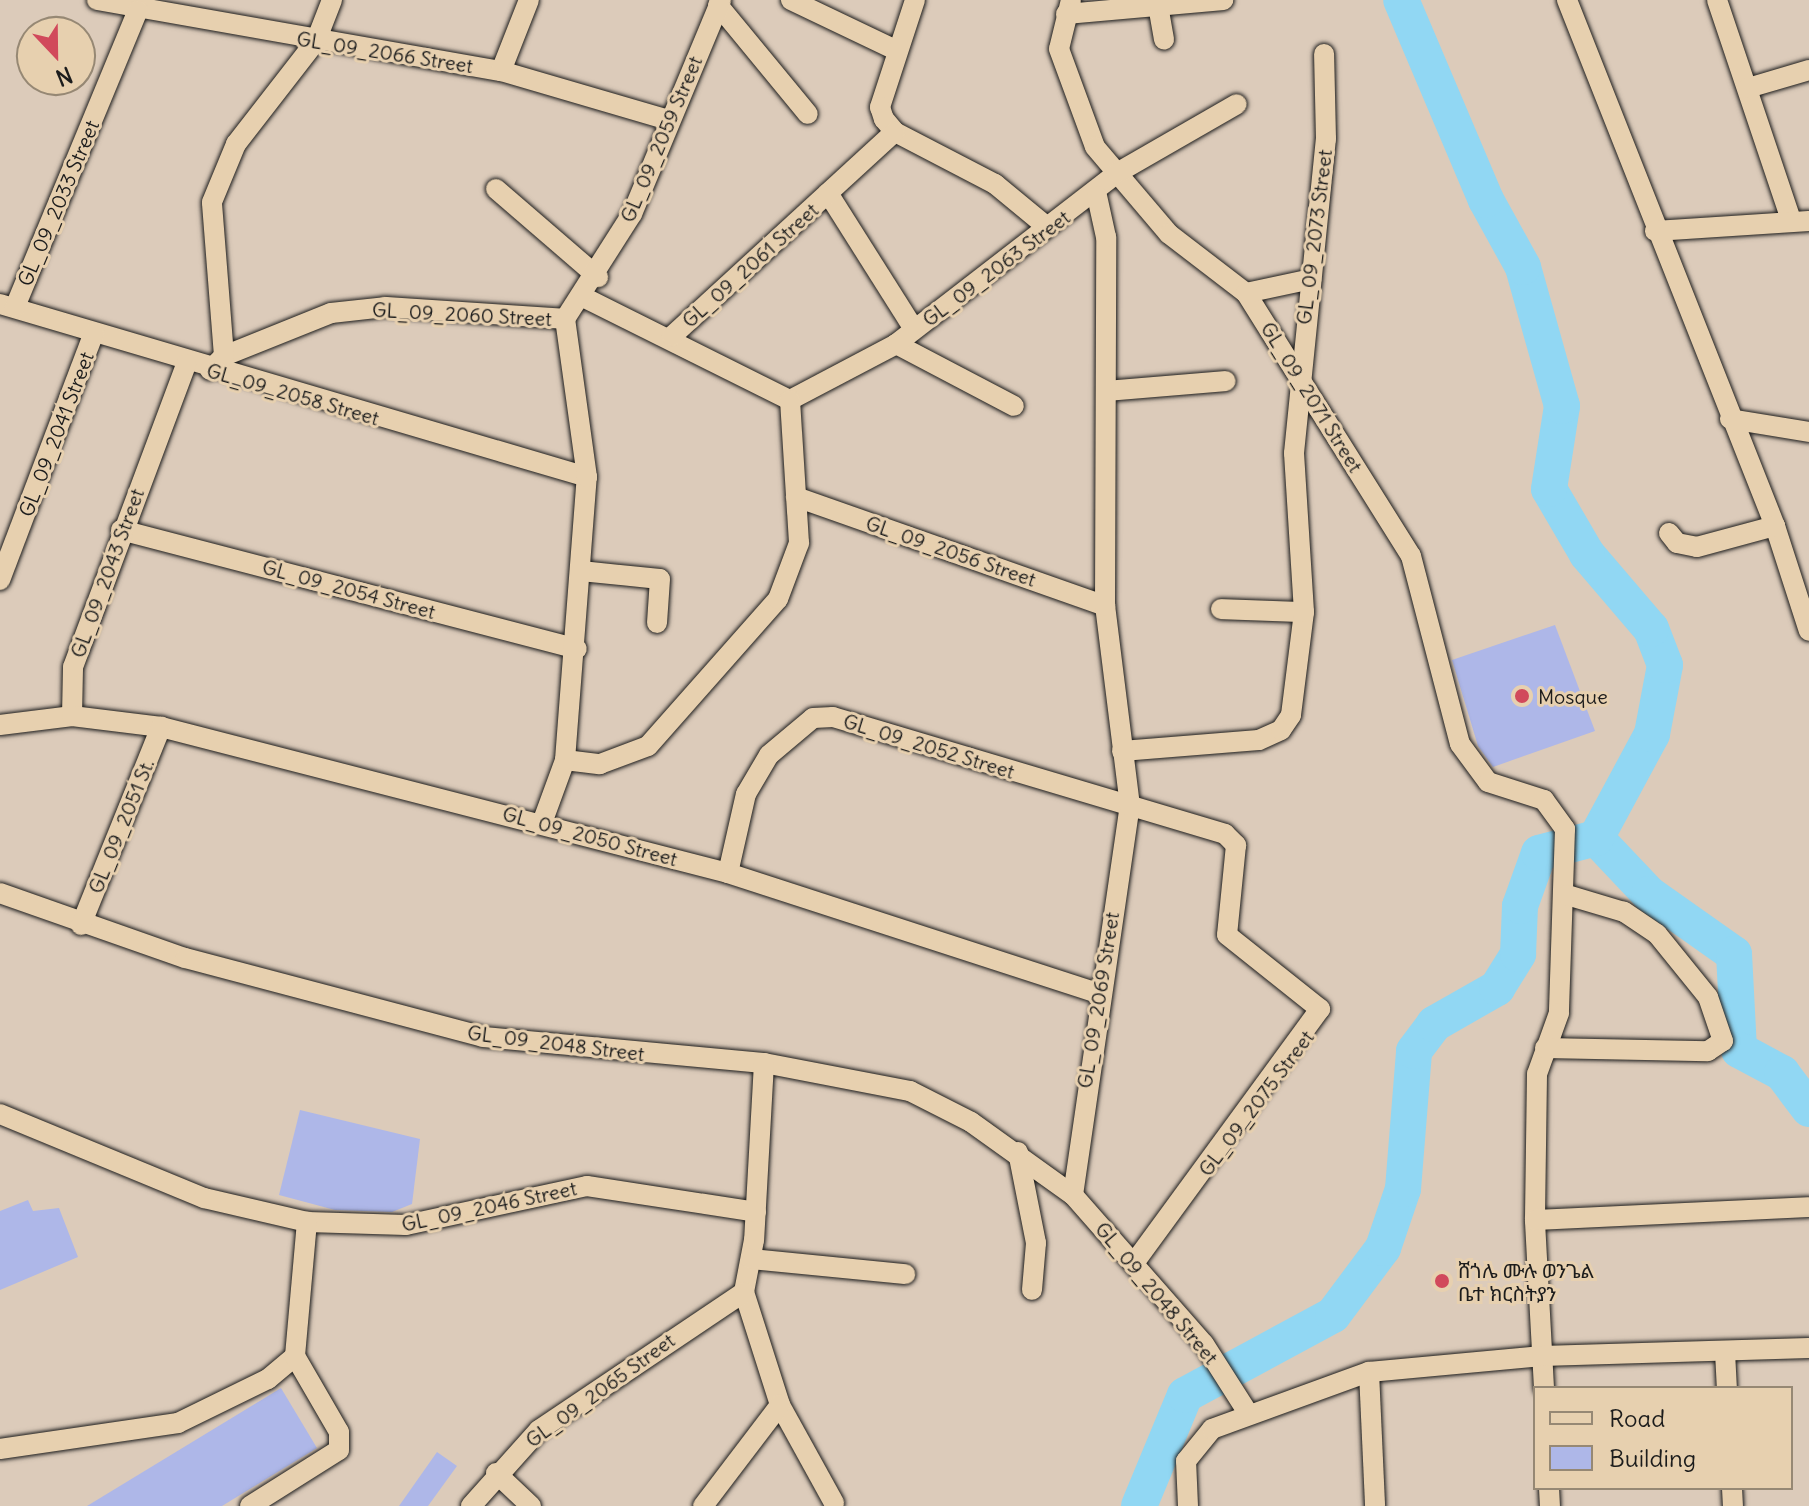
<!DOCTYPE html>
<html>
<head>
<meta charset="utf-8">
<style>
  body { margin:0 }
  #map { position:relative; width:1809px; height:1506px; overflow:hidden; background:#dccbba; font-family:Delius,"Noto Sans Ethiopic",sans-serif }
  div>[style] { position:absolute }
  .river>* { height:36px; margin:-18px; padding:0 18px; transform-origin:18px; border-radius:18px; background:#91d7f3 }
  .building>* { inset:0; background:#aeb7e8 }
  .roads { filter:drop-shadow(0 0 2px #1c1c1c) drop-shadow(0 0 2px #1c1c1c) }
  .street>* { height:20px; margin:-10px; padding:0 10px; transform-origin:10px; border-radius:10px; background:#e7d0af }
  .dots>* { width:22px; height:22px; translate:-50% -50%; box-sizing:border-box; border:4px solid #e7d0af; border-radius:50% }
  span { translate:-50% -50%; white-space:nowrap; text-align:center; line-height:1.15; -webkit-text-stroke:6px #e7d0af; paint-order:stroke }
  .street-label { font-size:20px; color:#1c1c1c }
  .poi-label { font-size:20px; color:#1c1c1c }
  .left { translate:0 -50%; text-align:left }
  .legend { position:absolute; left:1533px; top:1386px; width:260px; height:104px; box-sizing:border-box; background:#e7d0af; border:2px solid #968874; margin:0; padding:10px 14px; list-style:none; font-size:24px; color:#1c1c1c }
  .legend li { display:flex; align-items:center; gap:16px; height:40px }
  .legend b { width:40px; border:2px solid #968874 }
  .north { position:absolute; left:16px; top:16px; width:80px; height:80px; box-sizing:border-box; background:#e7d0af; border:2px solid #968874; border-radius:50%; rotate:158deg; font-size:22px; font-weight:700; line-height:32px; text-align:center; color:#1c1c1c }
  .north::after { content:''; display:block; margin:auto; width:28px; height:36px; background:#d1495b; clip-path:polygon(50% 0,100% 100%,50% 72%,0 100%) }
</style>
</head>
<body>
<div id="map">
  <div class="river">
    <i style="left:1596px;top:838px;width:77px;rotate:46.6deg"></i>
    <i style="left:1649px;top:894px;width:104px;rotate:35.2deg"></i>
    <i style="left:1734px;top:954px;width:96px;rotate:87deg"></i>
    <i style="left:1739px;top:1050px;width:49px;rotate:28.1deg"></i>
    <i style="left:1782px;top:1073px;width:45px;rotate:53.1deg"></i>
    <i style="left:1139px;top:1506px;width:120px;rotate:-67.5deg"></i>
    <i style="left:1185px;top:1395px;width:168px;rotate:-28.4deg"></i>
    <i style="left:1333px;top:1315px;width:84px;rotate:-53.3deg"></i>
    <i style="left:1383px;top:1248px;width:62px;rotate:-71.3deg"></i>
    <i style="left:1403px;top:1189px;width:138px;rotate:-85.4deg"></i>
    <i style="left:1414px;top:1051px;width:34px;rotate:-53deg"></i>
    <i style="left:1434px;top:1024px;width:73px;rotate:-29.7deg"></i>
    <i style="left:1497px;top:988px;width:40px;rotate:-58deg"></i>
    <i style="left:1518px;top:954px;width:48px;rotate:-87.6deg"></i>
    <i style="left:1520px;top:906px;width:56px;rotate:-70.3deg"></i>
    <i style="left:1539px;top:853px;width:59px;rotate:-14.7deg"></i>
    <i style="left:1596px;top:838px;width:118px;rotate:-61.7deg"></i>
    <i style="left:1652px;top:734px;width:70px;rotate:-79.3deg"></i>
    <i style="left:1665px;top:665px;width:39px;rotate:-111deg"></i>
    <i style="left:1651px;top:629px;width:99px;rotate:-130.5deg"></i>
    <i style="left:1587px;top:554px;width:75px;rotate:-120.3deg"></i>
    <i style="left:1549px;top:489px;width:84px;rotate:-81.1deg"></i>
    <i style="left:1562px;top:406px;width:144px;rotate:-105.7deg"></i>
    <i style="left:1523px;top:267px;width:77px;rotate:-118.9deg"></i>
    <i style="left:1486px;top:200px;width:217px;rotate:-113deg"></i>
  </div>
  <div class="building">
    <i style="clip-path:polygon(1555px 625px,1595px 731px,1493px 767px,1478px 746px,1452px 660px)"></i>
    <i style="clip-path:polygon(300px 1110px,420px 1139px,412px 1204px,392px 1212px,335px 1210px,279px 1195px)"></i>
    <i style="clip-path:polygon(28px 1200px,33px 1211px,59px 1208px,78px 1257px,0 1290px,0 1211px)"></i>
    <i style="clip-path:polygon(281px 1388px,317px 1448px,222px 1506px,87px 1506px)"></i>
    <i style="clip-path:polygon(437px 1452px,457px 1466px,428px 1506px,399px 1506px)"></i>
  </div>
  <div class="roads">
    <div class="street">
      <i style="left:97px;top:0;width:410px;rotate:10deg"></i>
      <i style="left:501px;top:71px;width:175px;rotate:16.3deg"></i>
      <i style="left:791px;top:0;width:116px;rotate:25.5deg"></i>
      <i style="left:915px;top:0;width:113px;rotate:108.1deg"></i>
      <i style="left:880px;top:107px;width:13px;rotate:72deg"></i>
      <i style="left:884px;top:119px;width:17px;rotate:50deg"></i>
      <i style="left:895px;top:132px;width:113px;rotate:27.5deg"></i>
      <i style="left:995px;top:184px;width:66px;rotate:39.5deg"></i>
      <i style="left:1071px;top:0;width:50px;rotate:103.8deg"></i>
      <i style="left:1059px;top:49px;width:104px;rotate:69.8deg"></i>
      <i style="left:1095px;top:147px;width:114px;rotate:49.6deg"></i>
      <i style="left:1169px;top:234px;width:97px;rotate:37.5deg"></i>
      <i style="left:1246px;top:293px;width:310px;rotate:57.9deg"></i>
      <i style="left:1411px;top:556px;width:194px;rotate:75.4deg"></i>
      <i style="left:1460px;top:744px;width:47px;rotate:53.6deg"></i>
      <i style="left:1488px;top:782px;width:59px;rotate:17.8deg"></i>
      <i style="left:1544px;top:800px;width:36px;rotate:54deg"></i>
      <i style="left:1565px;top:829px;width:184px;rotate:91.9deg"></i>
      <i style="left:1559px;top:1013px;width:65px;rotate:109.8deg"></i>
      <i style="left:1537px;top:1074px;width:146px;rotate:90.8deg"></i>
      <i style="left:1567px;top:0;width:566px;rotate:68.42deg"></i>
      <i style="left:1775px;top:526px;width:110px;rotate:72.1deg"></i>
      <i style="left:1717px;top:0;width:232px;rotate:71.4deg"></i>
      <i style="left:718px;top:5px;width:141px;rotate:50.5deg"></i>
      <i style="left:1159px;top:11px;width:29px;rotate:80deg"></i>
      <i style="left:1066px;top:14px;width:158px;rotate:-5.1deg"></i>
      <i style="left:501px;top:71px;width:76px;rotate:-68.5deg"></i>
      <i style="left:1748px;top:88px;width:64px;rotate:-16.4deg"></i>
      <i style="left:496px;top:189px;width:135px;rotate:40.8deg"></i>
      <i style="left:828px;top:193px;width:161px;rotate:57.7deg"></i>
      <i style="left:1655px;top:231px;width:154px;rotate:-3.7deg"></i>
      <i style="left:1246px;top:293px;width:67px;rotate:-12deg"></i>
      <i style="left:585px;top:298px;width:229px;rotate:26.5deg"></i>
      <i style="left:0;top:304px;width:612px;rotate:16.42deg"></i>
      <i style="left:15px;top:307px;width:321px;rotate:-67.5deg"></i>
      <i style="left:565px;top:319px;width:125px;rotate:-57.5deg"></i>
      <i style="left:632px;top:214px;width:232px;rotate:-67.4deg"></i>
      <i style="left:672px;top:336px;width:302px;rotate:-42.5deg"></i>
      <i style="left:896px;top:344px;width:133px;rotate:27.7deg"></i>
      <i style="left:224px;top:356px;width:115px;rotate:-21.9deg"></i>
      <i style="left:331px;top:313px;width:54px;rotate:-6.3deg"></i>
      <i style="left:385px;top:307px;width:180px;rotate:3.8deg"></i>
      <i style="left:210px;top:370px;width:20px;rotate:-45deg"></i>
      <i style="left:224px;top:356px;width:154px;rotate:-94.5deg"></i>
      <i style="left:212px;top:202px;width:63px;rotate:-67.5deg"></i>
      <i style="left:236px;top:144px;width:130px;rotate:-52.2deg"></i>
      <i style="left:316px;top:41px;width:44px;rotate:-68.7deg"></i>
      <i style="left:1107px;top:391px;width:119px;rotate:-4.8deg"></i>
      <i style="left:790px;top:400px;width:120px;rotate:-27.8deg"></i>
      <i style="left:896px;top:344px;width:279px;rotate:-37.7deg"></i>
      <i style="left:1117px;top:173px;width:138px;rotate:-29.9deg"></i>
      <i style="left:1730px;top:419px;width:80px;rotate:9.3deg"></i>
      <i style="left:796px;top:497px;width:328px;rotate:19.4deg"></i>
      <i style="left:121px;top:530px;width:471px;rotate:14.6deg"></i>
      <i style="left:1669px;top:533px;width:13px;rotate:51deg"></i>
      <i style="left:1677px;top:543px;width:20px;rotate:11deg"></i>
      <i style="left:1697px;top:547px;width:81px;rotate:-15.1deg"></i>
      <i style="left:581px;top:571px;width:79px;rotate:5.8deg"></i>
      <i style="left:660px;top:579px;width:44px;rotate:93.9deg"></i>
      <i style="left:0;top:580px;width:264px;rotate:-69.2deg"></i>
      <i style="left:1221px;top:609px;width:83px;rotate:2.1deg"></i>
      <i style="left:72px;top:716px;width:49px;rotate:-88.8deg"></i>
      <i style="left:73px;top:667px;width:323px;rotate:-69.5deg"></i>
      <i style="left:0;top:725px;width:73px;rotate:-7.1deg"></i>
      <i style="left:72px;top:716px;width:90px;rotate:7deg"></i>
      <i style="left:161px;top:727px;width:585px;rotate:14.44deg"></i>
      <i style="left:728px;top:873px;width:389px;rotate:18deg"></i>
      <i style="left:1122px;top:751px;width:137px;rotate:-4.6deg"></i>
      <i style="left:1259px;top:740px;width:24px;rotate:-24deg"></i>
      <i style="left:1281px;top:730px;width:18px;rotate:-56deg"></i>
      <i style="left:1291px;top:715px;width:104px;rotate:-82.8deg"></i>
      <i style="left:1304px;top:612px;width:159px;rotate:-93.6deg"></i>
      <i style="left:1294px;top:453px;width:316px;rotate:-84.2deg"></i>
      <i style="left:1326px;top:139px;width:85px;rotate:-91.3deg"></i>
      <i style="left:565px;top:760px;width:35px;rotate:7deg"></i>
      <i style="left:600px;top:764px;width:51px;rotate:-20.6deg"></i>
      <i style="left:648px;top:746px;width:196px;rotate:-48.5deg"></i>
      <i style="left:778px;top:599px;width:60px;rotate:-69.4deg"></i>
      <i style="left:799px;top:543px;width:143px;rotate:-93.6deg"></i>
      <i style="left:542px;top:823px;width:67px;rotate:-69.9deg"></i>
      <i style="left:565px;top:760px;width:284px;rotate:-85.6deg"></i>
      <i style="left:587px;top:477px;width:160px;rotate:-97.9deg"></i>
      <i style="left:728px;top:873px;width:81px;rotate:-77.2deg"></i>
      <i style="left:746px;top:794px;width:45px;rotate:-59.5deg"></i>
      <i style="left:769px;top:755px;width:57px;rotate:-40.1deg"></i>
      <i style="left:813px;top:718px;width:20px;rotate:-3deg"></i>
      <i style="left:833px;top:717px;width:409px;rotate:16.6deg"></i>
      <i style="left:1225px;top:834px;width:16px;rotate:45deg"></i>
      <i style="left:1236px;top:845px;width:90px;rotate:95.7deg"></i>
      <i style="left:1227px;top:935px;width:119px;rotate:38.5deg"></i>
      <i style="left:1320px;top:1009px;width:315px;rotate:126.2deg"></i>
      <i style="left:0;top:893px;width:196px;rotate:19.4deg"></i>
      <i style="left:185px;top:958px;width:308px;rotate:14.8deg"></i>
      <i style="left:483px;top:1037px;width:282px;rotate:5.3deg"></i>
      <i style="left:764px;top:1063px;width:149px;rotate:10.9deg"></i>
      <i style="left:910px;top:1091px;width:68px;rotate:26.9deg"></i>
      <i style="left:971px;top:1122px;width:125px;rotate:35.6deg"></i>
      <i style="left:1073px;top:1195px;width:198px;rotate:48.7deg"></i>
      <i style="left:1204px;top:1344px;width:82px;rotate:57.5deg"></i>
      <i style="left:81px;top:925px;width:214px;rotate:-68deg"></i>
      <i style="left:1545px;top:1048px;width:163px;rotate:1.1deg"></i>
      <i style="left:1708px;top:1051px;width:18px;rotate:-34deg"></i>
      <i style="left:1723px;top:1041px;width:46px;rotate:-108.8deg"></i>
      <i style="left:1708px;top:997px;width:81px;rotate:-129deg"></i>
      <i style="left:1657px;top:934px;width:40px;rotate:-146deg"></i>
      <i style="left:1624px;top:912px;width:59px;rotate:-163.4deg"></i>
      <i style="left:764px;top:1063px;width:177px;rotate:93.2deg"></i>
      <i style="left:754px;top:1240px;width:53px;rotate:100.9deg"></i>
      <i style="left:744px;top:1292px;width:119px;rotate:72.3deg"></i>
      <i style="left:780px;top:1405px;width:112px;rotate:61.1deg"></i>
      <i style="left:0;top:1114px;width:221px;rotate:22.4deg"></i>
      <i style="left:204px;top:1198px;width:106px;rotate:13.1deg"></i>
      <i style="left:307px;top:1222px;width:99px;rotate:1.7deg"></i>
      <i style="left:406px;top:1225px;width:185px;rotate:-12.2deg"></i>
      <i style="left:587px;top:1186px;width:171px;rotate:8.7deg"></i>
      <i style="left:1018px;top:1152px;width:93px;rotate:78.8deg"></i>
      <i style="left:1036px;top:1243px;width:47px;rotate:94.9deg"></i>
      <i style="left:1073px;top:1195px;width:393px;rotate:-81.7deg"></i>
      <i style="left:1130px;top:806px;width:202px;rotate:-97.1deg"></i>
      <i style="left:1105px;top:606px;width:369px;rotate:-89.8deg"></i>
      <i style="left:1106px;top:237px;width:42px;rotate:-102.4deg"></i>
      <i style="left:751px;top:1259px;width:155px;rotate:5.6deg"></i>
      <i style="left:1725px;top:1352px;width:36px;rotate:87deg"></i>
      <i style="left:1369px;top:1372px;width:134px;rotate:87.4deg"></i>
      <i style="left:1544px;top:1388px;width:168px;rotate:-93.1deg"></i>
      <i style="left:1535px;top:1220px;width:274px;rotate:-2.7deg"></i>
      <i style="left:0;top:1449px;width:180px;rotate:-8.3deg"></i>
      <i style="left:178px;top:1423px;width:100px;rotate:-26.1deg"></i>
      <i style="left:268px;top:1379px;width:35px;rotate:-40deg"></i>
      <i style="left:295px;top:1356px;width:135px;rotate:-84.9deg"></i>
      <i style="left:496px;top:1473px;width:48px;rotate:43.3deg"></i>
      <i style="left:1549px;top:1488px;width:18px;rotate:87deg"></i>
      <i style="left:1732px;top:1488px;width:18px;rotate:87deg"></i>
      <i style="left:250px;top:1506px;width:105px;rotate:-32.2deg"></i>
      <i style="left:339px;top:1450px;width:18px;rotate:-90deg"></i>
      <i style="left:339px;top:1432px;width:88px;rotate:-120.1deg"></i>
      <i style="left:471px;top:1506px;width:102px;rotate:-48.2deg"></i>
      <i style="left:539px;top:1430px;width:247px;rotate:-33.9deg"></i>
      <i style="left:703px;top:1506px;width:127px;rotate:-52.7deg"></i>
      <i style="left:1188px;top:1506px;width:45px;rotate:-92.5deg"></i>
      <i style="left:1186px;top:1461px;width:41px;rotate:-50.9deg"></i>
      <i style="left:1212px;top:1429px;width:167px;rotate:-20deg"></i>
      <i style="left:1369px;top:1372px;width:174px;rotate:-5.3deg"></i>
      <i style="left:1542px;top:1356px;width:267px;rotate:-1.7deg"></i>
    </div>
  </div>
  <div class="dots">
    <i style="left:1522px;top:696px;background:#d1495b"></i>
    <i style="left:1442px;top:1281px;background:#d1495b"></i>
  </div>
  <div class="street-label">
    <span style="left:385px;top:52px;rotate:9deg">GL_09_2066 Street</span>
    <span style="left:661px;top:139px;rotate:-67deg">GL_09_2059 Street</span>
    <span style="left:58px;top:203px;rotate:-67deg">GL_09_2033 Street</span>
    <span style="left:1314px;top:237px;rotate:-83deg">GL_09_2073 Street</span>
    <span style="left:750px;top:265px;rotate:-42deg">GL_09_2061 Street</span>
    <span style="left:996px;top:268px;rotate:-37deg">GL_09_2063 Street</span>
    <span style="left:462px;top:314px;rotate:3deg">GL_09_2060 Street</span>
    <span style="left:293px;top:394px;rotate:16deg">GL_09_2058 Street</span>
    <span style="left:1312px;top:397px;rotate:58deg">GL_09_2071 Street</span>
    <span style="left:56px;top:434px;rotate:-69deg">GL_09_2041 Street</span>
    <span style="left:951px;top:551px;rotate:19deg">GL_09_2056 Street</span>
    <span style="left:107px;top:573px;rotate:-70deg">GL_09_2043 Street</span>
    <span style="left:349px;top:589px;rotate:15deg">GL_09_2054 Street</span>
    <span style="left:929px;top:746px;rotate:17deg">GL_09_2052 Street</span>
    <span style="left:121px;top:826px;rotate:-68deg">GL_09_2051 St.</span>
    <span style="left:590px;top:836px;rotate:15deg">GL_09_2050 Street</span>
    <span style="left:1098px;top:1000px;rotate:-81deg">GL_09_2069 Street</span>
    <span style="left:556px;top:1043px;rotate:7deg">GL_09_2048 Street</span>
    <span style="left:1256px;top:1103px;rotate:-53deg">GL_09_2075 Street</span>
    <span style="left:489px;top:1206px;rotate:-12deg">GL_09_2046 Street</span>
    <span style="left:1157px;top:1293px;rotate:50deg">GL_09_2048 Street</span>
    <span style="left:600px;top:1390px;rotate:-36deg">GL_09_2065 Street</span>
  </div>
  <div class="poi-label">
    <span class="left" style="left:1538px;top:696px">Mosque</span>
    <span class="left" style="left:1458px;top:1282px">ሸጎሌ ሙሉ ወንጌል<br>ቤተ ክርስትያን</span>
  </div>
  <ul class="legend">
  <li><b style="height:10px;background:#e7d0af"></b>Road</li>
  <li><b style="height:22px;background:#aeb7e8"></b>Building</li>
  </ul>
  <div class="north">N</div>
</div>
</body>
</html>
